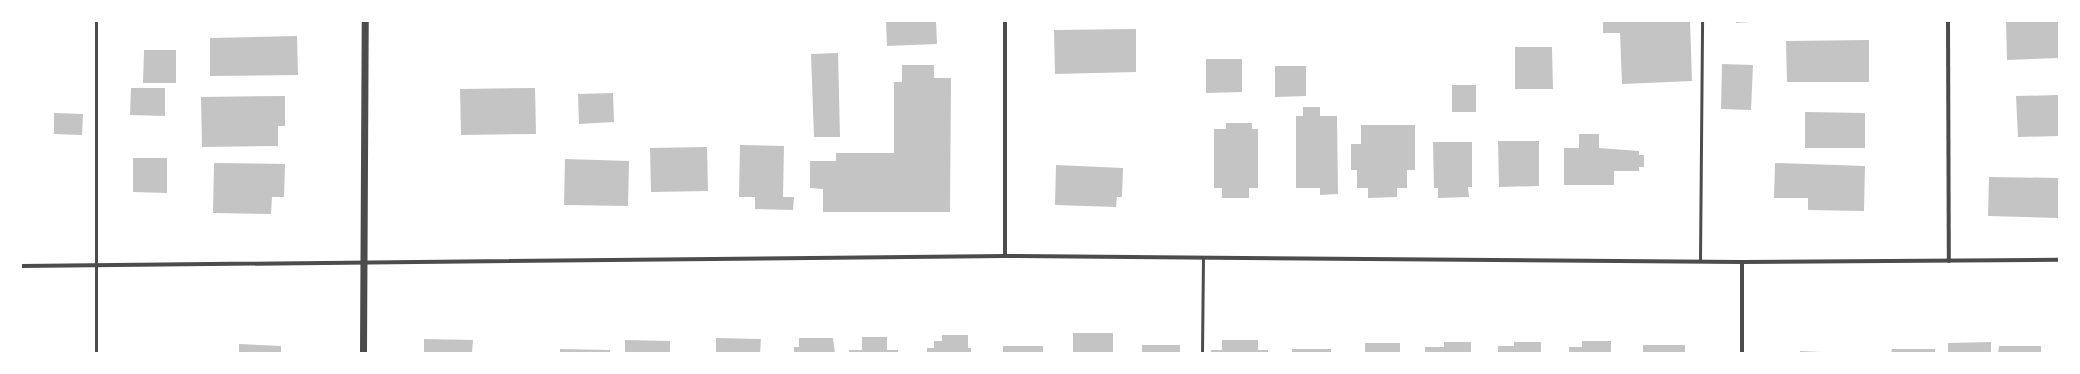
<!DOCTYPE html>
<html>
<head>
<meta charset="utf-8">
<style>
  body { margin:0 }
  #map { position:relative; width:2080px; height:374px; overflow:hidden; background:#fff; font-family:"Space Grotesk",sans-serif }
  div>[style] { position:absolute }
  .building>* { inset:0; background:#c4c4c4 }
  .service>* { height:3px; margin:-1.5px; padding:0 1.5px; transform-origin:1.5px; border-radius:1.5px; background:#4c4c4c }
  .minor>* { height:4px; margin:-2px; padding:0 2px; transform-origin:2px; border-radius:2px; background:#4c4c4c }
  .tertiary>* { height:7px; margin:-3.5px; padding:0 3.5px; transform-origin:3.5px; border-radius:3.5px; background:#4c4c4c }
  span { translate:-50% -50%; white-space:nowrap; text-align:center; line-height:1.15; -webkit-text-stroke:3px #fff; paint-order:stroke }
  .frame { position:absolute; inset:0; border:22px solid #fff; pointer-events:none }
</style>
</head>
<body>
<div id="map">
  <div class="building">
    <i style="clip-path:polygon(886px 21px,936px 21px,937px 44px,887px 46px)"></i>
    <i style="clip-path:polygon(1603px 21px,1690px 21px,1692px 81px,1622px 84px,1620px 33px,1603px 33px)"></i>
    <i style="clip-path:polygon(1736px 21px,1751px 21px,1751px 22px,1736px 23px)"></i>
    <i style="clip-path:polygon(2006px 21px,2059px 21px,2059px 58px,2007px 60px)"></i>
    <i style="clip-path:polygon(1136px 29px,1136px 72px,1055px 74px,1054px 30px)"></i>
    <i style="clip-path:polygon(297px 36px,298px 75px,210px 76px,210px 38px)"></i>
    <i style="clip-path:polygon(1869px 40px,1869px 82px,1787px 82px,1786px 41px)"></i>
    <i style="clip-path:polygon(1515px 47px,1552px 47px,1553px 89px,1515px 89px)"></i>
    <i style="clip-path:polygon(144px 50px,176px 50px,176px 83px,143px 83px)"></i>
    <i style="clip-path:polygon(838px 53px,840px 137px,814px 137px,811px 54px)"></i>
    <i style="clip-path:polygon(1206px 59px,1242px 59px,1242px 92px,1206px 93px)"></i>
    <i style="clip-path:polygon(1722px 64px,1753px 65px,1751px 110px,1721px 109px)"></i>
    <i style="clip-path:polygon(902px 65px,934px 65px,934px 78px,951px 78px,950px 212px,823px 212px,823px 189px,810px 188px,810px 161px,836px 161px,836px 153px,894px 153px,894px 82px,902px 82px)"></i>
    <i style="clip-path:polygon(1275px 66px,1306px 66px,1306px 96px,1275px 97px)"></i>
    <i style="clip-path:polygon(1452px 85px,1476px 85px,1476px 112px,1452px 112px)"></i>
    <i style="clip-path:polygon(131px 88px,165px 88px,165px 116px,130px 115px)"></i>
    <i style="clip-path:polygon(535px 88px,536px 134px,461px 135px,460px 89px)"></i>
    <i style="clip-path:polygon(613px 93px,614px 122px,579px 124px,578px 94px)"></i>
    <i style="clip-path:polygon(2059px 95px,2059px 136px,2018px 137px,2016px 96px)"></i>
    <i style="clip-path:polygon(285px 96px,285px 126px,278px 126px,278px 146px,202px 147px,201px 97px)"></i>
    <i style="clip-path:polygon(1303px 107px,1320px 107px,1320px 116px,1337px 116px,1338px 194px,1320px 195px,1320px 188px,1296px 188px,1296px 116px,1303px 116px)"></i>
    <i style="clip-path:polygon(1805px 112px,1865px 113px,1865px 148px,1805px 148px)"></i>
    <i style="clip-path:polygon(54px 113px,83px 114px,82px 135px,54px 134px)"></i>
    <i style="clip-path:polygon(1226px 123px,1252px 123px,1252px 129px,1258px 129px,1258px 188px,1249px 188px,1249px 198px,1222px 198px,1222px 188px,1214px 188px,1214px 129px,1226px 129px)"></i>
    <i style="clip-path:polygon(1361px 125px,1415px 125px,1415px 170px,1407px 170px,1407px 188px,1397px 188px,1397px 197px,1368px 198px,1368px 188px,1357px 188px,1357px 170px,1351px 170px,1351px 144px,1361px 144px)"></i>
    <i style="clip-path:polygon(1579px 134px,1599px 134px,1599px 148px,1639px 151px,1639px 155px,1644px 155px,1644px 167px,1639px 167px,1639px 171px,1614px 171px,1614px 185px,1564px 185px,1564px 148px,1579px 148px)"></i>
    <i style="clip-path:polygon(1498px 141px,1539px 141px,1539px 186px,1499px 187px)"></i>
    <i style="clip-path:polygon(1433px 142px,1472px 142px,1472px 187px,1468px 187px,1469px 197px,1438px 198px,1438px 188px,1434px 188px)"></i>
    <i style="clip-path:polygon(740px 145px,784px 146px,783px 197px,794px 197px,793px 210px,755px 209px,755px 197px,739px 197px)"></i>
    <i style="clip-path:polygon(707px 147px,708px 191px,651px 192px,650px 148px)"></i>
    <i style="clip-path:polygon(133px 158px,167px 158px,167px 193px,133px 192px)"></i>
    <i style="clip-path:polygon(565px 159px,629px 161px,628px 206px,564px 205px)"></i>
    <i style="clip-path:polygon(214px 163px,285px 164px,284px 197px,272px 197px,271px 214px,213px 213px)"></i>
    <i style="clip-path:polygon(1775px 163px,1865px 166px,1864px 211px,1808px 210px,1808px 198px,1774px 198px)"></i>
    <i style="clip-path:polygon(1056px 165px,1123px 168px,1122px 197px,1117px 197px,1116px 207px,1055px 205px)"></i>
    <i style="clip-path:polygon(1989px 177px,2059px 178px,2059px 218px,1988px 216px)"></i>
    <i style="clip-path:polygon(1073px 333px,1113px 333px,1113px 353px,1073px 353px)"></i>
    <i style="clip-path:polygon(942px 335px,968px 335px,968px 348px,971px 348px,971px 353px,927px 353px,927px 348px,934px 348px,934px 341px,942px 341px)"></i>
    <i style="clip-path:polygon(862px 337px,887px 337px,887px 350px,898px 350px,898px 353px,849px 353px,849px 350px,862px 350px)"></i>
    <i style="clip-path:polygon(716px 338px,761px 339px,760px 353px,716px 353px)"></i>
    <i style="clip-path:polygon(799px 338px,833px 338px,835px 353px,794px 353px,794px 347px,799px 347px)"></i>
    <i style="clip-path:polygon(424px 339px,473px 340px,472px 353px,424px 353px)"></i>
    <i style="clip-path:polygon(625px 340px,670px 341px,670px 353px,625px 353px)"></i>
    <i style="clip-path:polygon(1222px 340px,1258px 340px,1258px 350px,1268px 350px,1268px 353px,1211px 353px,1211px 350px,1222px 350px)"></i>
    <i style="clip-path:polygon(1582px 341px,1611px 341px,1611px 353px,1569px 353px,1569px 347px,1582px 347px)"></i>
    <i style="clip-path:polygon(1444px 342px,1471px 342px,1471px 353px,1425px 353px,1425px 347px,1444px 347px)"></i>
    <i style="clip-path:polygon(1514px 342px,1541px 342px,1541px 353px,1498px 353px,1498px 346px,1514px 346px)"></i>
    <i style="clip-path:polygon(1991px 342px,1991px 353px,1948px 353px,1948px 343px)"></i>
    <i style="clip-path:polygon(1365px 343px,1400px 343px,1400px 353px,1365px 353px)"></i>
    <i style="clip-path:polygon(239px 344px,281px 346px,281px 353px,239px 353px)"></i>
    <i style="clip-path:polygon(1142px 345px,1180px 345px,1180px 353px,1142px 353px)"></i>
    <i style="clip-path:polygon(1643px 345px,1685px 345px,1685px 353px,1643px 353px)"></i>
    <i style="clip-path:polygon(1003px 346px,1043px 346px,1043px 353px,1003px 353px)"></i>
    <i style="clip-path:polygon(1999px 346px,2041px 346px,2041px 353px,1998px 353px)"></i>
    <i style="clip-path:polygon(560px 349px,610px 350px,610px 353px,560px 353px)"></i>
    <i style="clip-path:polygon(1292px 349px,1331px 349px,1331px 353px,1292px 353px)"></i>
    <i style="clip-path:polygon(1892px 349px,1935px 349px,1935px 353px,1891px 353px)"></i>
    <i style="clip-path:polygon(1800px 351px,1821px 352px,1821px 353px,1800px 353px)"></i>
  </div>
  <div class="service">
    <i style="left:96px;top:21px;width:332px;rotate:90deg"></i>
    <i style="left:1700px;top:260px;width:239px;rotate:-89.5deg"></i>
    <i style="left:1202px;top:353px;width:96px;rotate:-89.4deg"></i>
  </div>
  <div class="minor">
    <i style="left:1948px;top:21px;width:240px;rotate:89.8deg"></i>
    <i style="left:1005px;top:256px;width:235px;rotate:-90deg"></i>
    <i style="left:21px;top:266px;width:984px;rotate:-0.58deg"></i>
    <i style="left:1005px;top:256px;width:737px;rotate:0.47deg"></i>
    <i style="left:1742px;top:262px;width:317px;rotate:-0.4deg"></i>
    <i style="left:1742px;top:353px;width:91px;rotate:-90deg"></i>
  </div>
  <div class="tertiary">
    <i style="left:363px;top:353px;width:332px;rotate:-89.7deg"></i>
  </div>
  <div class="frame"></div>
</div>
</body>
</html>
